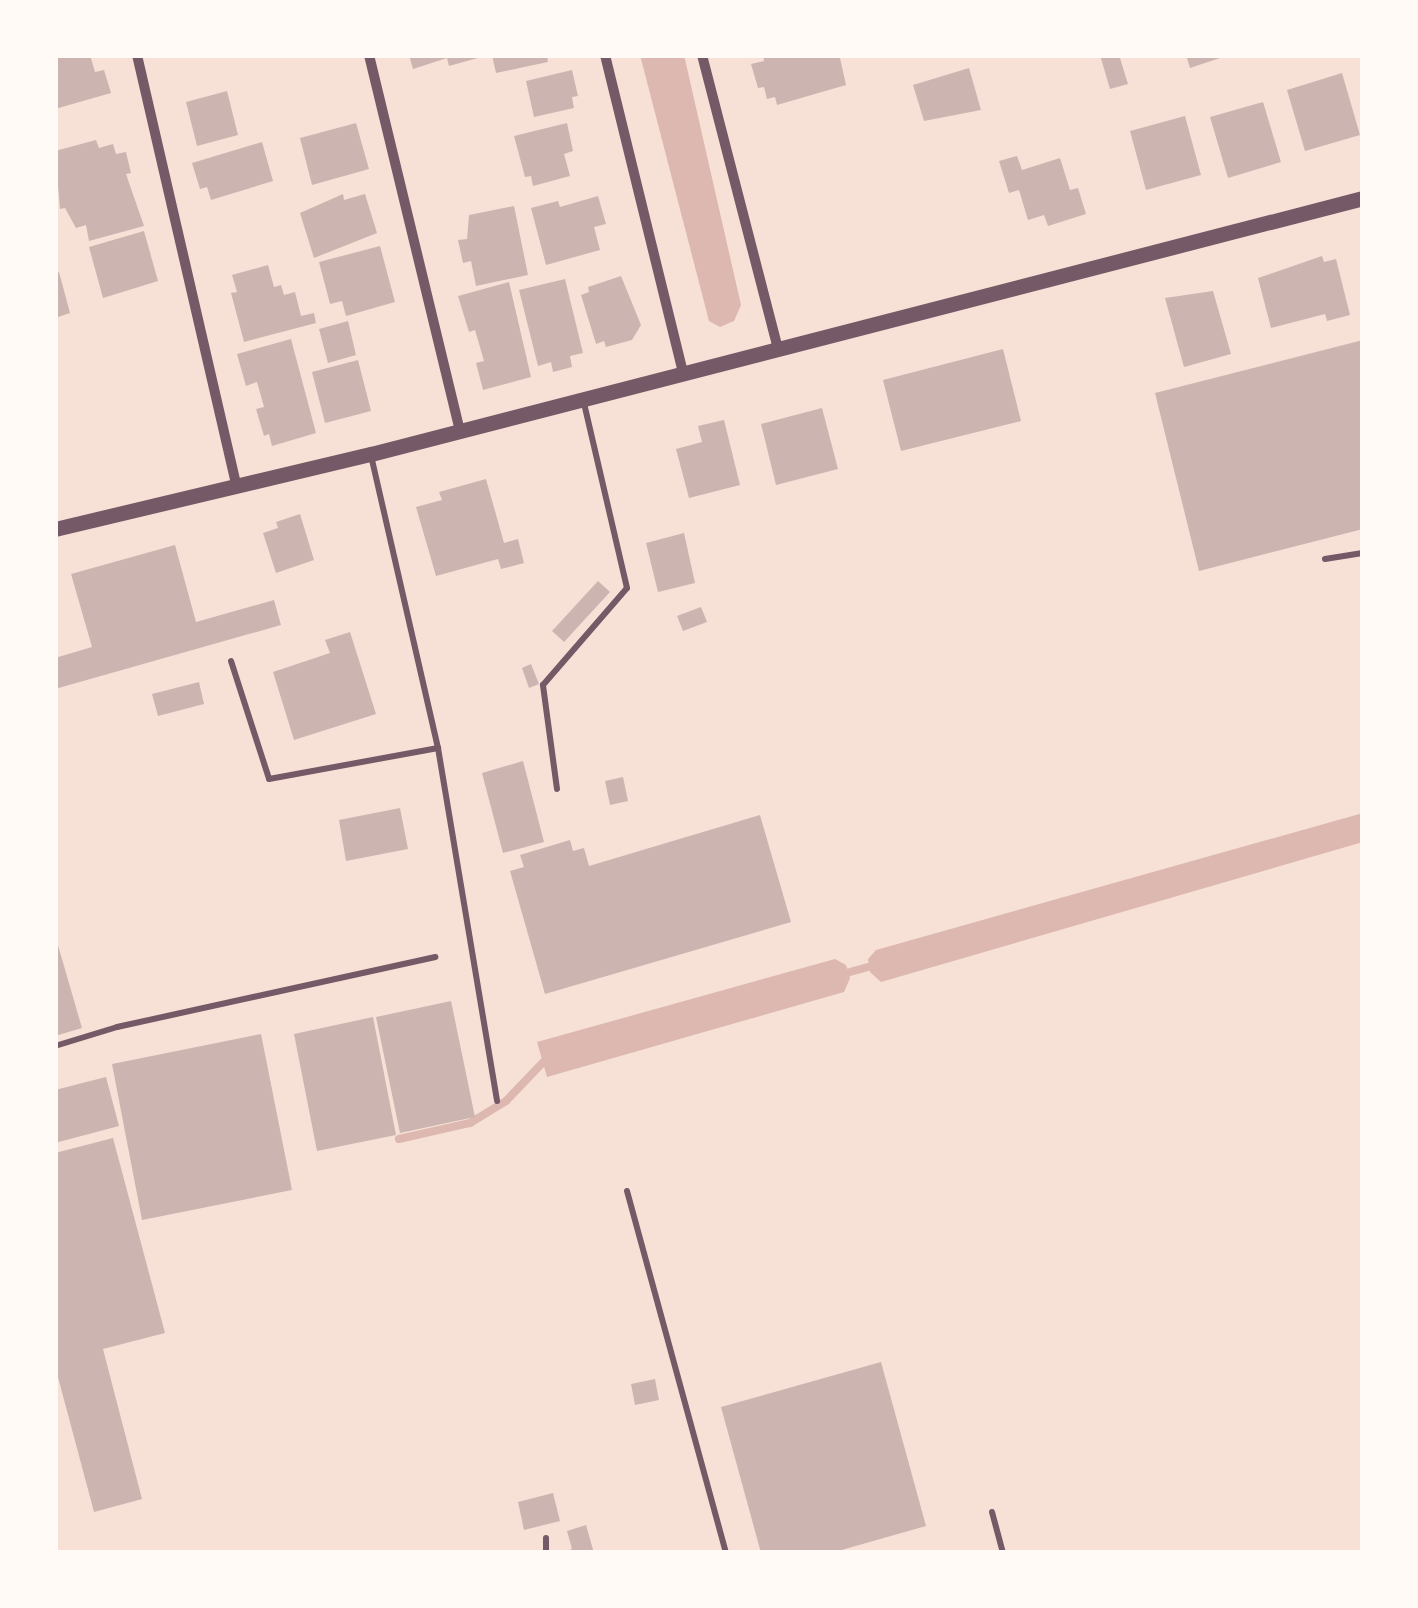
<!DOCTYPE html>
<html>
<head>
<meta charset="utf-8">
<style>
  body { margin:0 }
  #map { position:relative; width:1418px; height:1608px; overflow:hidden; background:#f7e1d7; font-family:"Fira Sans Condensed",sans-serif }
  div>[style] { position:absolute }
  .water>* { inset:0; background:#dcb8b0 }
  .stream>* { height:8px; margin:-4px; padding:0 4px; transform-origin:4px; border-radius:4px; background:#dcb8b0 }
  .building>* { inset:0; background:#ccb4b1 }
  .service>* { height:6px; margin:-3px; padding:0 3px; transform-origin:3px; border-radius:3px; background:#755966 }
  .minor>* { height:10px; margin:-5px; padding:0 5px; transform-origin:5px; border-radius:5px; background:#755966 }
  .tertiary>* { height:15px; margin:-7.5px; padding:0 7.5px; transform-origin:7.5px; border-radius:7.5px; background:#755966 }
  span { translate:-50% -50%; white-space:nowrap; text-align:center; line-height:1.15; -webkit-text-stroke:9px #fffaf5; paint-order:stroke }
  .frame { position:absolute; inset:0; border:58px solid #fffaf5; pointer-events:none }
</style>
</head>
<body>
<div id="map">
  <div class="water">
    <i style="clip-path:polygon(640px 55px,684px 55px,741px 305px,734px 321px,720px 327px,709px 321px)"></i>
    <i style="clip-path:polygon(1363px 813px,1363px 842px,881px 982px,870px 972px,868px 959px,876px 950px)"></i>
    <i style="clip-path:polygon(835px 959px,846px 965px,850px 978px,844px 992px,547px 1077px,537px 1042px)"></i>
  </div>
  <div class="stream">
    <i style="left:839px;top:975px;width:41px;rotate:-15.4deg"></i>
    <i style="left:399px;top:1139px;width:73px;rotate:-12.7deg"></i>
    <i style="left:470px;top:1123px;width:42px;rotate:-31.4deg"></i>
    <i style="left:506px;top:1101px;width:61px;rotate:-46.3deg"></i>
  </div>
  <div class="building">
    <i style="clip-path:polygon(55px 55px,90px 55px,95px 72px,104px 70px,111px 93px,55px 109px)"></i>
    <i style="clip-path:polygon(409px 55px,485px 55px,485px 56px,449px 66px,447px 58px,413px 69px)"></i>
    <i style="clip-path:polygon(492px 55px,547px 55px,548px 62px,496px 73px)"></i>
    <i style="clip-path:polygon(763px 55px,848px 55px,840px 58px,846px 85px,777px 105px,775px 97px,767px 99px,764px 87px,758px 88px,751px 64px,764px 61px)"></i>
    <i style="clip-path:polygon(1100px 55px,1119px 55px,1128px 84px,1110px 89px)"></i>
    <i style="clip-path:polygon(1186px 55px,1218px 55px,1220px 58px,1190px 68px)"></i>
    <i style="clip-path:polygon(969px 68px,981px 110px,924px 121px,913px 85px)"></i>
    <i style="clip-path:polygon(572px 70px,578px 96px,572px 97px,574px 108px,534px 117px,526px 81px)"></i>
    <i style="clip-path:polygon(1342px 73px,1360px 135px,1305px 151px,1287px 90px)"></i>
    <i style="clip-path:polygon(227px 91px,238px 135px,197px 146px,186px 102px)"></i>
    <i style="clip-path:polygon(1263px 102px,1281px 162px,1228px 178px,1210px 117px)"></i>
    <i style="clip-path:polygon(1185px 116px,1201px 175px,1146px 190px,1130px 131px)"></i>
    <i style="clip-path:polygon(356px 123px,369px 169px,312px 185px,300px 138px)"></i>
    <i style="clip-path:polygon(567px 123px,573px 151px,564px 154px,570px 176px,533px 186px,531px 176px,525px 177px,514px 136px)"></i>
    <i style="clip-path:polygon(96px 140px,99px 148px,113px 144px,116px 154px,126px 152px,131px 173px,126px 174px,144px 226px,89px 241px,86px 225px,76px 228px,65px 208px,60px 209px,55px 151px)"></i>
    <i style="clip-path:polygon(262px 142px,273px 181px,211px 200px,207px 187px,200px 189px,192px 163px)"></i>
    <i style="clip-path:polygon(1017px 156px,1022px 170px,1060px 158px,1070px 190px,1078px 188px,1086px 214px,1048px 226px,1044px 215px,1028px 220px,1019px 190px,1009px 193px,999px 161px)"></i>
    <i style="clip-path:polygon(343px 194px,344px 200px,365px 194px,377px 233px,314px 258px,300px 213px)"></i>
    <i style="clip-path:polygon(598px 196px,606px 224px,594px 227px,600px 250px,546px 265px,531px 208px,558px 201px,560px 207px)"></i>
    <i style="clip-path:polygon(514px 206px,528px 275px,476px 286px,471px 261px,463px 263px,458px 240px,467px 239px,469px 215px)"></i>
    <i style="clip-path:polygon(144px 231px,158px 281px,103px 298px,89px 247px)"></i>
    <i style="clip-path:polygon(380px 246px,395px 302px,346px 316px,342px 301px,330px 304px,319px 262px)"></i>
    <i style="clip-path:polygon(1322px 256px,1324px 262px,1336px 259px,1350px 315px,1327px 321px,1325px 314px,1271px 328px,1258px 278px)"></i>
    <i style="clip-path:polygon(268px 265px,274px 287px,281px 285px,284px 295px,295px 292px,301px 316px,314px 313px,316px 323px,244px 342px,231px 293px,237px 292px,232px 275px)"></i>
    <i style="clip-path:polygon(59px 272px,70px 313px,55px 318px,55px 273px)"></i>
    <i style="clip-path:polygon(621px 276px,641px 325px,632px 340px,606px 347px,604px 341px,596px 344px,581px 295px,589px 292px,588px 287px)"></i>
    <i style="clip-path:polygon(565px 279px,583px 353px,570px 356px,572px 367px,553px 372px,551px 362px,538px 366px,519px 290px)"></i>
    <i style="clip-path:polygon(509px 282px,531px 377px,483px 390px,476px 363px,484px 361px,475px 330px,469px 332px,458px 296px)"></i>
    <i style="clip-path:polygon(1213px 291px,1231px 354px,1184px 367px,1165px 298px)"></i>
    <i style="clip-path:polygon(348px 321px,356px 355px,328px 363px,319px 329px)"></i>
    <i style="clip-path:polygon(291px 339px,316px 433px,272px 446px,269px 434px,264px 436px,256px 409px,264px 407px,257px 382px,246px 386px,237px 354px)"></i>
    <i style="clip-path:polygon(1363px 340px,1363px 529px,1199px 571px,1155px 393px)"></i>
    <i style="clip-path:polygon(1003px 349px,1021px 421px,901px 451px,883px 380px)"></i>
    <i style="clip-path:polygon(358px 360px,371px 411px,325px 423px,312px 372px)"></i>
    <i style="clip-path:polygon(822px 408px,838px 469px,776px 485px,761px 424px)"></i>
    <i style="clip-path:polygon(724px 420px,740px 485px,689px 498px,676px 449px,702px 442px,698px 426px)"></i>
    <i style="clip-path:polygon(486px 479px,504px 543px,518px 539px,524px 563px,501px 569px,498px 559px,436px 576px,416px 507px,442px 500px,439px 492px)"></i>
    <i style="clip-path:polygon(300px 514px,314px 560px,276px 573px,263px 533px,278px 528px,276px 522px)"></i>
    <i style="clip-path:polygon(684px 533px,695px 583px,658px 592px,646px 543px)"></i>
    <i style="clip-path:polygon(175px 545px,196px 622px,274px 600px,281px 625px,55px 689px,55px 658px,92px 647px,71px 574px)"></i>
    <i style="clip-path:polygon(598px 581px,610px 592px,564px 642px,552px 631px)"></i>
    <i style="clip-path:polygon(701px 607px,707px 622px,683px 631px,677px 616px)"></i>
    <i style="clip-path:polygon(350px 632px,376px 714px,294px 740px,273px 672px,330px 653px,325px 640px)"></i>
    <i style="clip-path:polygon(531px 664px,539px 684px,529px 688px,522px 668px)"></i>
    <i style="clip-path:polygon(199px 682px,204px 704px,158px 716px,152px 694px)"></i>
    <i style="clip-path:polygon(523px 761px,544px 842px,503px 853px,482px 773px)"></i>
    <i style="clip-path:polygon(623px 777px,628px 801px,610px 805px,605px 781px)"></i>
    <i style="clip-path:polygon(400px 808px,408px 849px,346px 861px,339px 820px)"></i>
    <i style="clip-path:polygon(760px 815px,791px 922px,545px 994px,510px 871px,524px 867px,520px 855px,570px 840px,573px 851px,584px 848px,589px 866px)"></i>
    <i style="clip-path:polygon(55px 935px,82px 1028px,55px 1036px)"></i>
    <i style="clip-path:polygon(451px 1001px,475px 1117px,400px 1133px,376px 1017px)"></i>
    <i style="clip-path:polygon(373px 1017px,396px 1135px,317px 1151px,294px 1034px)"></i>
    <i style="clip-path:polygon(261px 1034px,292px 1190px,142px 1220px,112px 1064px)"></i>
    <i style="clip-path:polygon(106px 1077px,119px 1126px,55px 1143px,55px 1090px)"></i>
    <i style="clip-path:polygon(113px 1138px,165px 1333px,103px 1349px,142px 1499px,94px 1512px,55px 1366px,55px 1153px)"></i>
    <i style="clip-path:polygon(881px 1362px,926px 1526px,831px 1553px,761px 1553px,721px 1407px)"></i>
    <i style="clip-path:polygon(655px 1379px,659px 1400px,635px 1405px,631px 1384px)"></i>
    <i style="clip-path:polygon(553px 1493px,560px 1521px,524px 1530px,518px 1502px)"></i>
    <i style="clip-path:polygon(586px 1525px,594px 1553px,561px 1553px,572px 1549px,567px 1531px)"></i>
  </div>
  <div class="service">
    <i style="left:1325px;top:559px;width:38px;rotate:-9deg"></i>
    <i style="left:231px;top:661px;width:124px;rotate:72.1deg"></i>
    <i style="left:269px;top:779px;width:172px;rotate:-10.4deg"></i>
    <i style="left:438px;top:748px;width:301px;rotate:-102.9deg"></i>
    <i style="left:438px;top:748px;width:358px;rotate:80.5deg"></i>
    <i style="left:557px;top:789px;width:105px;rotate:-97.7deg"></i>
    <i style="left:543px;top:685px;width:128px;rotate:-49.1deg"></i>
    <i style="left:627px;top:588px;width:194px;rotate:-103.1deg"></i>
    <i style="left:55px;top:1046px;width:65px;rotate:-17deg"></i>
    <i style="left:117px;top:1027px;width:326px;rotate:-12.4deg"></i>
    <i style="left:627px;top:1191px;width:375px;rotate:74.7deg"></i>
    <i style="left:992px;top:1512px;width:42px;rotate:75deg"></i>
    <i style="left:546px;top:1553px;width:15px;rotate:-90deg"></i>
  </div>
  <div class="minor">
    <i style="left:137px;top:55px;width:443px;rotate:77deg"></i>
    <i style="left:369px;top:55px;width:387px;rotate:76.4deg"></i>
    <i style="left:605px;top:55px;width:327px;rotate:76.2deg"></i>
    <i style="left:702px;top:55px;width:304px;rotate:75.5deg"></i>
  </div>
  <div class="tertiary">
    <i style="left:55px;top:529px;width:325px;rotate:-13.4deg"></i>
    <i style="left:371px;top:454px;width:1024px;rotate:-14.47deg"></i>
  </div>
  <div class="frame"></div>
</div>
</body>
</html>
